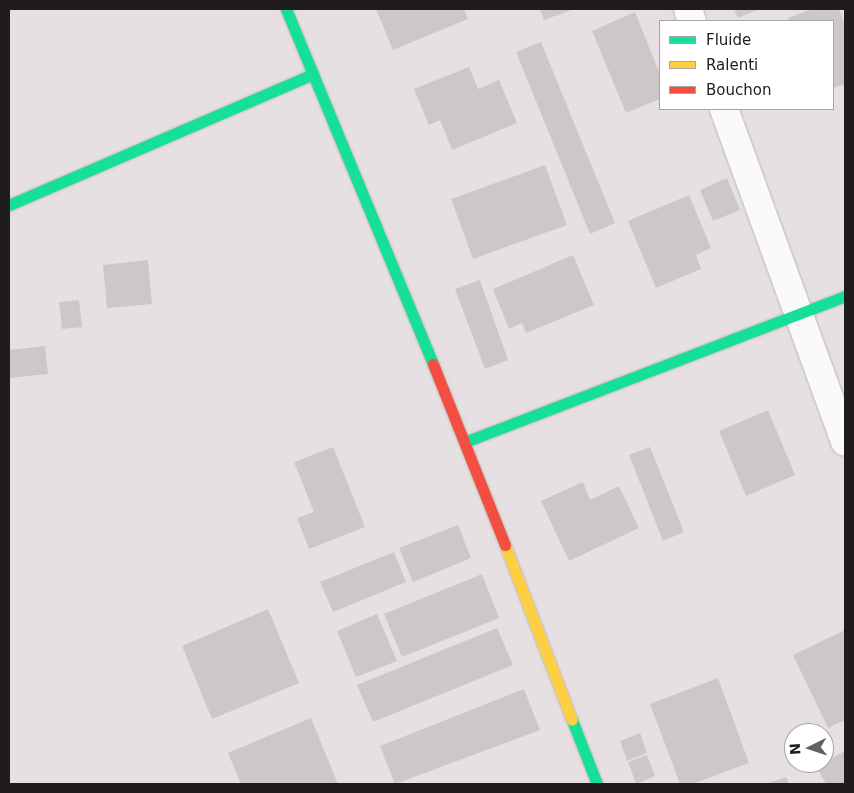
<!DOCTYPE html>
<html>
<head>
<meta charset="utf-8">
<style>
  body { margin:0 }
  #map { position:relative; width:854px; height:793px; overflow:hidden; background:#e7e0e2; font-family:"DejaVu Sans",sans-serif }
  div>[style] { position:absolute }
  .building>* { inset:0; background:#cdc7c9 }
  .roads { filter:drop-shadow(0 0 1px #beb9ba) drop-shadow(0 0 1px #beb9ba) }
  .street>* { height:28px; margin:-14px; padding:0 14px; transform-origin:14px; border-radius:14px; background:#fbfafb }
  .fast>* { height:11px; margin:-5.5px; padding:0 5.5px; transform-origin:5.5px; border-radius:5.5px; background:#16e098 }
  .slow>* { height:11px; margin:-5.5px; padding:0 5.5px; transform-origin:5.5px; border-radius:5.5px; background:#ffcf43 }
  .jam>* { height:11px; margin:-5.5px; padding:0 5.5px; transform-origin:5.5px; border-radius:5.5px; background:#f24e42 }
  span { translate:-50% -50%; white-space:nowrap; text-align:center; line-height:1.15; -webkit-text-stroke:4px #fff; paint-order:stroke }
  .frame { position:absolute; inset:0; border:10px solid #201b1d; pointer-events:none }
  .legend { position:absolute; left:659px; top:20px; width:175px; height:90px; box-sizing:border-box; background:#fff; border:1px solid #a6a4a5; margin:0; padding:6px 9px; list-style:none; font-size:15px; color:#201b1d }
  .legend li { display:flex; align-items:center; gap:10px; height:25px }
  .legend b { width:25px; border:1px solid #a6a4a5 }
  .north { position:absolute; left:784px; top:723px; width:50px; height:50px; box-sizing:border-box; background:#fff; border:1px solid #a6a4a5; border-radius:50%; rotate:266deg; font-size:14px; font-weight:700; line-height:20px; text-align:center; color:#201b1d }
  .north::after { content:''; display:block; margin:auto; width:18px; height:22px; background:#666062; clip-path:polygon(50% 0,100% 100%,50% 72%,0 100%) }
</style>
</head>
<body>
<div id="map">
  <div class="building">
    <i style="clip-path:polygon(376px 9px,464px 9px,468px 19px,393px 50px)"></i>
    <i style="clip-path:polygon(540px 9px,574px 9px,544px 20px)"></i>
    <i style="clip-path:polygon(734px 9px,759px 9px,738px 18px)"></i>
    <i style="clip-path:polygon(812px 9px,839px 9px,845px 25px,845px 84px,833px 88px,833px 21px,789px 21px,788px 18px)"></i>
    <i style="clip-path:polygon(635px 12px,660px 74px,660px 99px,626px 113px,592px 31px)"></i>
    <i style="clip-path:polygon(541px 42px,615px 223px,590px 234px,516px 52px)"></i>
    <i style="clip-path:polygon(469px 67px,478px 89px,499px 80px,517px 123px,452px 150px,440px 120px,429px 125px,414px 89px)"></i>
    <i style="clip-path:polygon(545px 165px,567px 225px,473px 259px,451px 199px)"></i>
    <i style="clip-path:polygon(727px 178px,740px 210px,713px 221px,700px 190px)"></i>
    <i style="clip-path:polygon(689px 195px,711px 248px,696px 255px,701px 269px,656px 288px,628px 221px)"></i>
    <i style="clip-path:polygon(573px 255px,594px 305px,526px 333px,522px 323px,509px 329px,493px 289px)"></i>
    <i style="clip-path:polygon(148px 260px,152px 304px,107px 308px,103px 265px)"></i>
    <i style="clip-path:polygon(480px 280px,508px 360px,485px 369px,455px 289px)"></i>
    <i style="clip-path:polygon(79px 300px,82px 327px,62px 329px,59px 302px)"></i>
    <i style="clip-path:polygon(45px 346px,48px 374px,9px 378px,9px 350px)"></i>
    <i style="clip-path:polygon(768px 410px,795px 475px,746px 496px,719px 431px)"></i>
    <i style="clip-path:polygon(333px 447px,365px 527px,309px 549px,297px 518px,314px 512px,294px 462px)"></i>
    <i style="clip-path:polygon(650px 447px,684px 532px,663px 541px,629px 455px)"></i>
    <i style="clip-path:polygon(583px 482px,590px 500px,619px 486px,639px 528px,569px 561px,541px 501px)"></i>
    <i style="clip-path:polygon(458px 525px,471px 558px,413px 582px,399px 548px)"></i>
    <i style="clip-path:polygon(394px 552px,406px 582px,333px 612px,320px 582px)"></i>
    <i style="clip-path:polygon(482px 574px,499px 618px,402px 657px,384px 614px)"></i>
    <i style="clip-path:polygon(268px 609px,299px 683px,212px 719px,182px 646px)"></i>
    <i style="clip-path:polygon(377px 614px,397px 661px,356px 677px,337px 631px)"></i>
    <i style="clip-path:polygon(497px 628px,513px 665px,373px 722px,357px 685px)"></i>
    <i style="clip-path:polygon(845px 630px,845px 720px,828px 728px,793px 655px)"></i>
    <i style="clip-path:polygon(718px 678px,749px 763px,692px 784px,680px 784px,650px 704px)"></i>
    <i style="clip-path:polygon(524px 689px,540px 730px,395px 784px,380px 746px)"></i>
    <i style="clip-path:polygon(311px 718px,338px 784px,241px 784px,228px 753px)"></i>
    <i style="clip-path:polygon(640px 733px,647px 753px,627px 761px,620px 741px)"></i>
    <i style="clip-path:polygon(845px 751px,845px 784px,826px 784px,816px 766px)"></i>
    <i style="clip-path:polygon(647px 755px,655px 776px,636px 784px,628px 762px)"></i>
    <i style="clip-path:polygon(786px 777px,789px 784px,766px 784px)"></i>
  </div>
  <div class="roads">
    <div class="street">
      <i style="left:688px;top:9px;width:13px;rotate:72deg"></i>
      <i style="left:724px;top:109px;width:354px;rotate:70deg"></i>
    </div>
    <div class="fast">
      <i style="left:286px;top:9px;width:384px;rotate:67.5deg"></i>
      <i style="left:9px;top:205px;width:331px;rotate:-23.3deg"></i>
      <i style="left:465px;top:442px;width:407px;rotate:-21deg"></i>
      <i style="left:572px;top:720px;width:69px;rotate:68.7deg"></i>
    </div>
    <div class="slow">
      <i style="left:505px;top:545px;width:187px;rotate:69.1deg"></i>
    </div>
    <div class="jam">
      <i style="left:433px;top:364px;width:195px;rotate:68.3deg"></i>
    </div>
  </div>
  <div class="frame"></div>
  <ul class="legend">
  <li><b style="height:6px;background:#16e098"></b>Fluide</li>
  <li><b style="height:6px;background:#ffcf43"></b>Ralenti</li>
  <li><b style="height:6px;background:#f24e42"></b>Bouchon</li>
  </ul>
  <div class="north">N</div>
</div>
</body>
</html>
